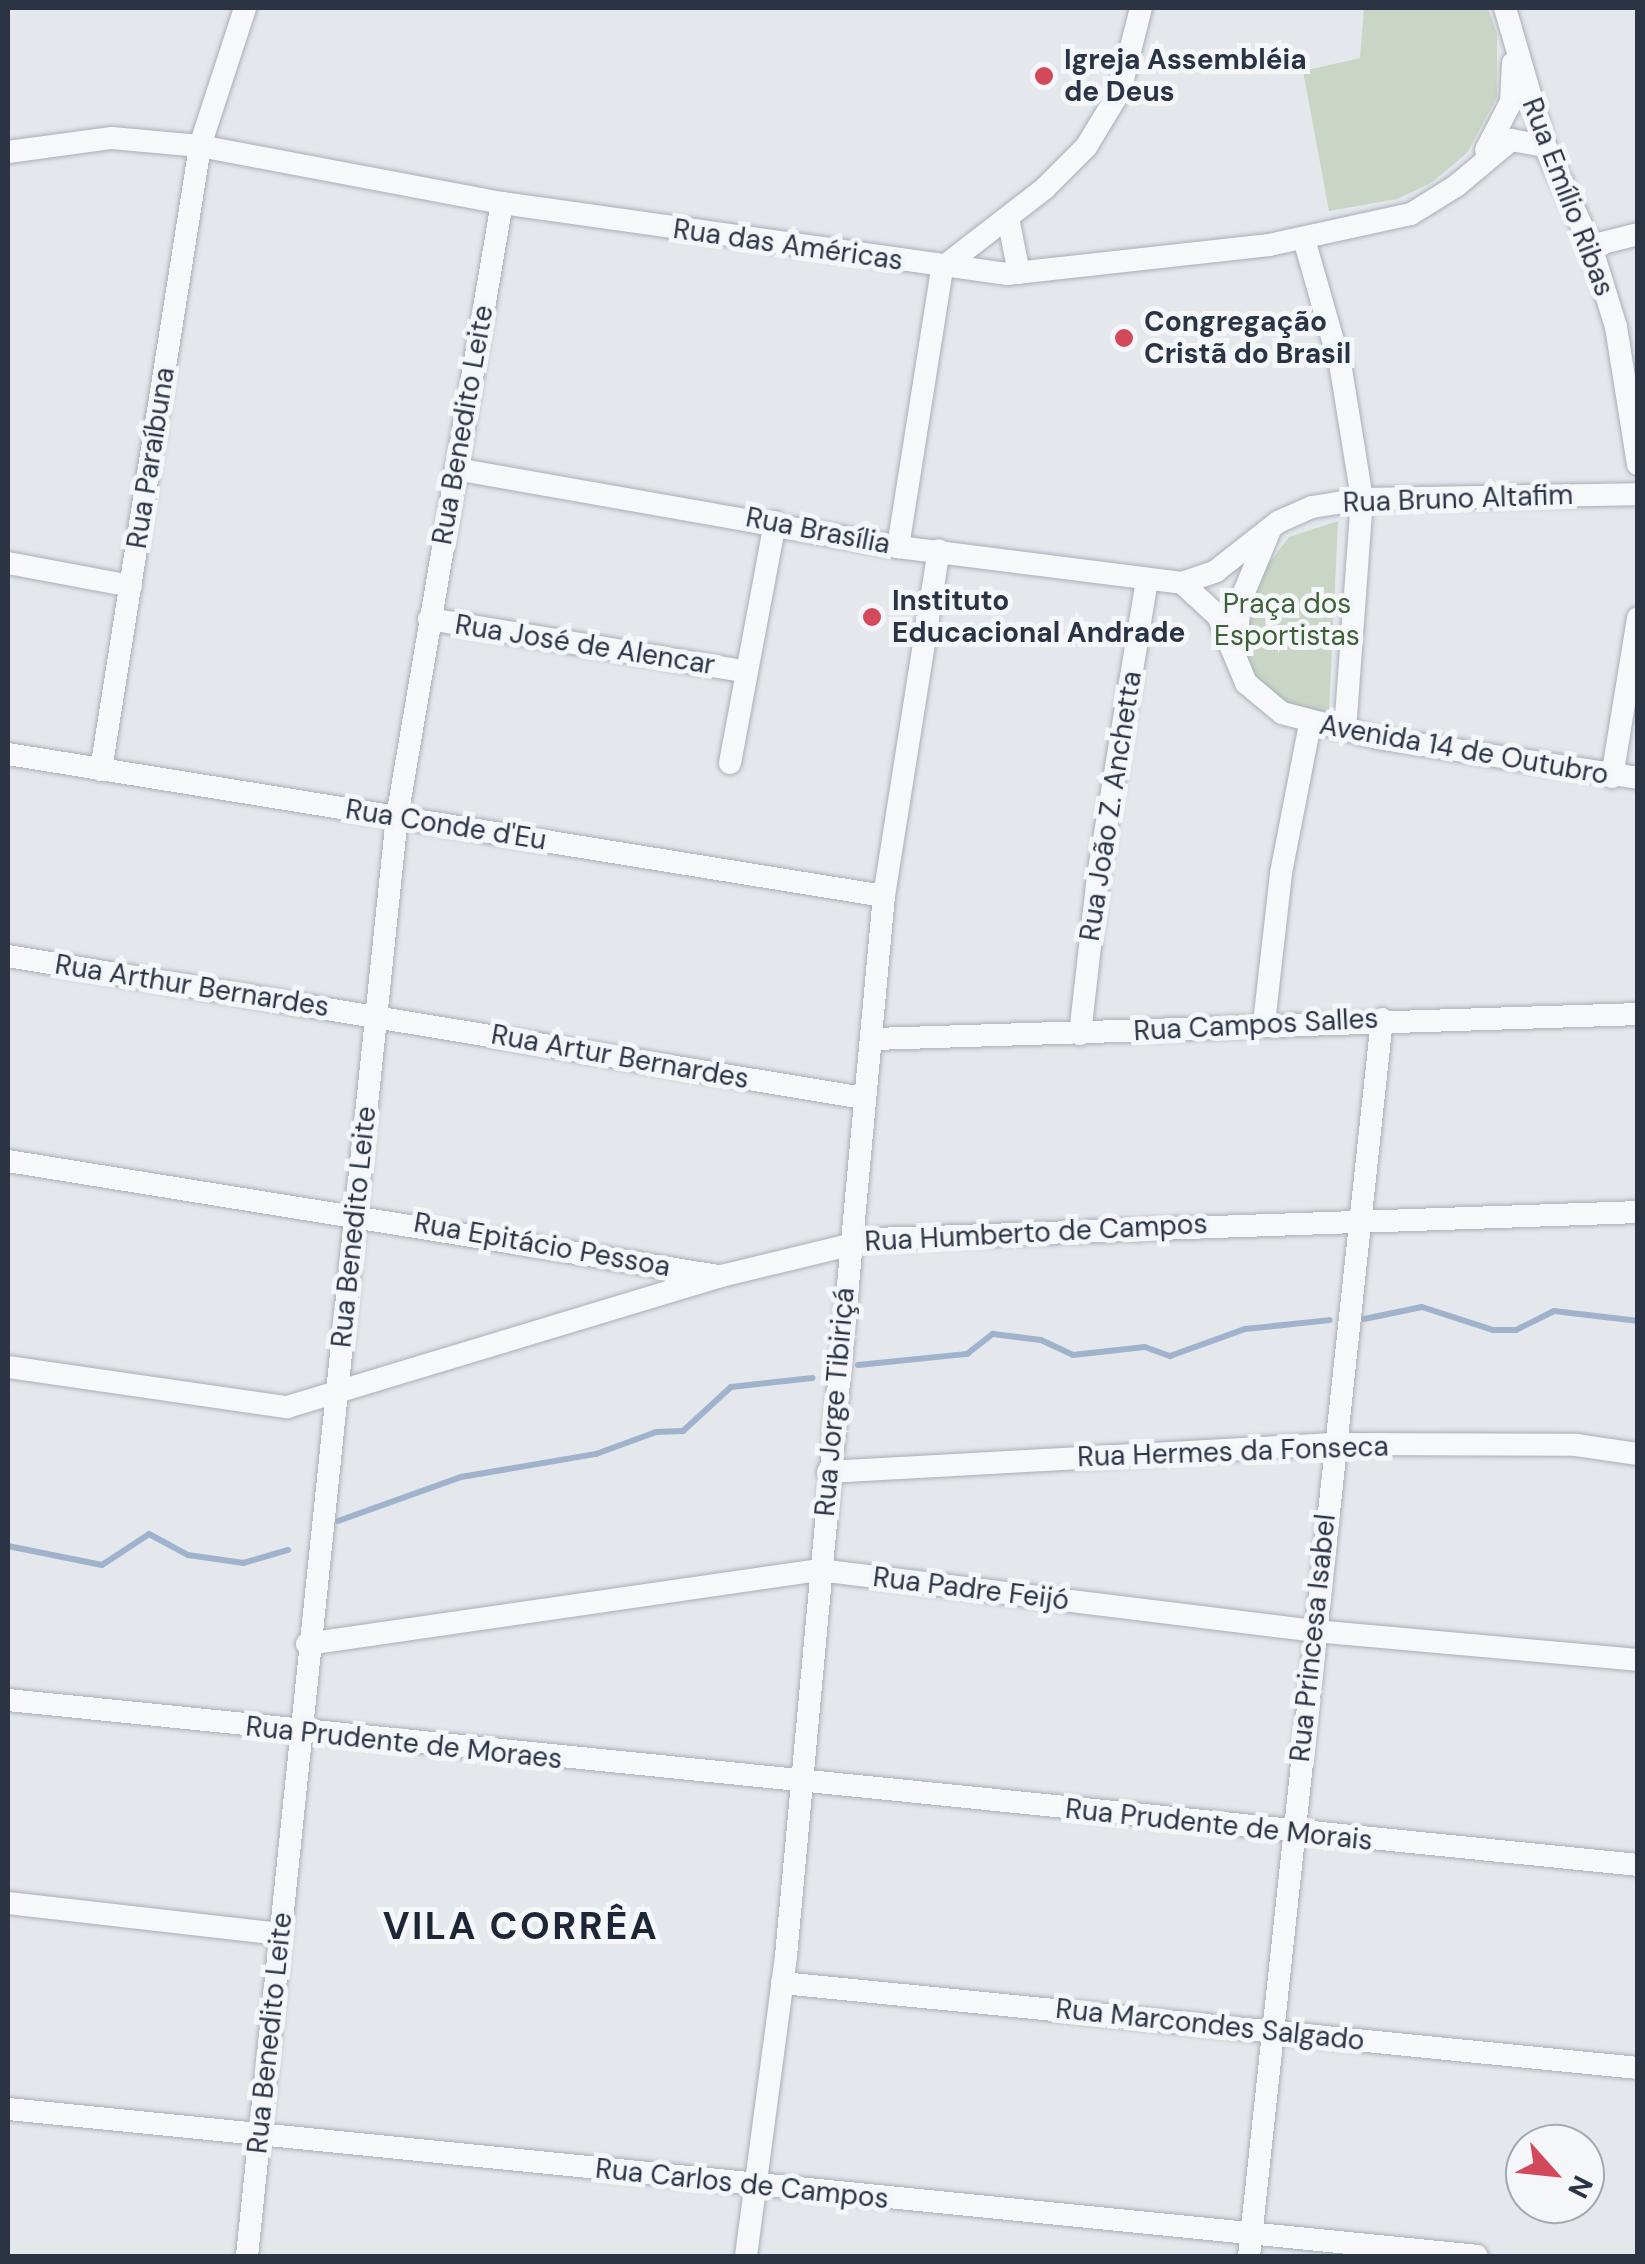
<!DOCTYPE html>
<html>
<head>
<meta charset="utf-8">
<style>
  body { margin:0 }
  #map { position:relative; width:1645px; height:2264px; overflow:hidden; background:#e4e7ec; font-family:"DM Sans",sans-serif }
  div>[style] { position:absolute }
  .green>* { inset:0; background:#c9d6c5 }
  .stream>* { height:6px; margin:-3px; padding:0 3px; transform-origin:3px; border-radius:3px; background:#9fb4cc }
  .roads { filter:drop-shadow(0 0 2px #a9aeb7) drop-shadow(0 0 2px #a9aeb7) }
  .minor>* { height:22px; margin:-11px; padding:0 11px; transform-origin:11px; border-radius:11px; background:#f7f8fa }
  .dots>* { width:28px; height:28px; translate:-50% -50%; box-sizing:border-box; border:5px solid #f4f6f9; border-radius:50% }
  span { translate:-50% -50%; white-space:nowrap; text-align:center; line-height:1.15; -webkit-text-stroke:10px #f4f6f9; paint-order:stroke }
  .poi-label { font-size:28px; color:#2b3445; font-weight:700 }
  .left { translate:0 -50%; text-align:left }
  .street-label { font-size:28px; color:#2b3445 }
  .park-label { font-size:28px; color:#3f6138 }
  .district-label { font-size:38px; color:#1d2536; font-weight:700; letter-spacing:2.5px }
  .frame { position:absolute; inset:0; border:10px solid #2b3445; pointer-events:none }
  .north { position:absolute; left:1505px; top:2124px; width:100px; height:100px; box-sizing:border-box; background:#f4f6f9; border:2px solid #a4a8b1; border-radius:50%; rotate:117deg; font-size:28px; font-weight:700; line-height:40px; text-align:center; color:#2b3445 }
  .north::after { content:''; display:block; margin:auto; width:35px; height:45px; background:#d1495b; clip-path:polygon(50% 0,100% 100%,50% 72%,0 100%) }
</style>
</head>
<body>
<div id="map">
  <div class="green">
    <i style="clip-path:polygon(1364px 8px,1488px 8px,1497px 34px,1497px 97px,1467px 153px,1431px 183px,1397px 199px,1329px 211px,1303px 71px,1360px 58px)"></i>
    <i style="clip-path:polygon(1338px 521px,1329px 711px,1304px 711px,1277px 699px,1255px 676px,1244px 650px,1253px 584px,1289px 537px)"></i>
  </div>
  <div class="stream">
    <i style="left:1364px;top:1319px;width:59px;rotate:-11.7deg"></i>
    <i style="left:1422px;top:1307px;width:75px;rotate:17.9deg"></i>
    <i style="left:1493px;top:1330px;width:23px"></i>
    <i style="left:1516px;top:1330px;width:42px;rotate:-26.6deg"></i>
    <i style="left:1554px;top:1311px;width:85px;rotate:6.8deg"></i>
    <i style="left:858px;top:1365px;width:110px;rotate:-5.8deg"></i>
    <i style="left:967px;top:1354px;width:33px;rotate:-38deg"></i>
    <i style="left:993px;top:1334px;width:48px;rotate:7.1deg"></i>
    <i style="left:1041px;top:1340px;width:35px;rotate:25deg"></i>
    <i style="left:1073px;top:1355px;width:72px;rotate:-6.3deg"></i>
    <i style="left:1145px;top:1347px;width:27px;rotate:20deg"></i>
    <i style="left:1170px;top:1356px;width:80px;rotate:-19.8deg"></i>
    <i style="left:1245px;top:1329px;width:85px;rotate:-6deg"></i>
    <i style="left:338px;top:1521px;width:131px;rotate:-19.7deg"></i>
    <i style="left:461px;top:1477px;width:137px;rotate:-9.7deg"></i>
    <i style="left:596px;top:1454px;width:64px;rotate:-20.1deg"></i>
    <i style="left:656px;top:1432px;width:27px;rotate:-2deg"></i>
    <i style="left:683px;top:1431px;width:65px;rotate:-42.5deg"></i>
    <i style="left:731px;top:1387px;width:82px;rotate:-6.3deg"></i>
    <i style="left:8px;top:1546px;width:96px;rotate:11.4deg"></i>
    <i style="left:102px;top:1565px;width:56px;rotate:-33.4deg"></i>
    <i style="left:149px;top:1534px;width:44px;rotate:28.3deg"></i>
    <i style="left:188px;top:1555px;width:56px;rotate:8.3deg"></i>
    <i style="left:243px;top:1563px;width:47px;rotate:-16.1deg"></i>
  </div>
  <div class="roads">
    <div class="minor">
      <i style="left:1505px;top:8px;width:144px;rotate:73.8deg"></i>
      <i style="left:1545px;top:146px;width:110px;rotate:65.3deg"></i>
      <i style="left:1591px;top:246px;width:85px;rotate:72.8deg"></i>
      <i style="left:1616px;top:327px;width:139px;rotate:80.9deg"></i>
      <i style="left:1486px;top:150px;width:54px;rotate:-62.5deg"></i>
      <i style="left:1511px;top:102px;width:39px;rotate:-87deg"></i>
      <i style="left:8px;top:152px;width:105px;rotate:-7.7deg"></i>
      <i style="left:112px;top:138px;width:88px;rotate:5.2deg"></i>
      <i style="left:200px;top:146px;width:307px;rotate:10.7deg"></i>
      <i style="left:502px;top:203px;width:510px;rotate:8deg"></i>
      <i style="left:1007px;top:274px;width:264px;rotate:-6.3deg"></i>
      <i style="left:1269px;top:245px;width:145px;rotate:-12.3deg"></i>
      <i style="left:1411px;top:214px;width:53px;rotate:-31.9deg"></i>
      <i style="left:1456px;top:186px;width:72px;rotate:-39.9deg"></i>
      <i style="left:1511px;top:140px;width:35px;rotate:10deg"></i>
      <i style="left:1008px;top:218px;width:56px;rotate:78.7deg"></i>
      <i style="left:1304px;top:239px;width:135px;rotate:74.1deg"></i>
      <i style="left:1341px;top:369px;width:132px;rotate:80.8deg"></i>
      <i style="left:1362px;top:499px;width:231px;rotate:94.2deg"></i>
      <i style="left:1591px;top:246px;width:49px;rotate:-14.3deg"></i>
      <i style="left:456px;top:469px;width:449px;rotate:10deg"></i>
      <i style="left:898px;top:547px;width:286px;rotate:7.2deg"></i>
      <i style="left:1182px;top:583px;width:36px;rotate:-19deg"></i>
      <i style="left:1216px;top:571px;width:79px;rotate:-38.3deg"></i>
      <i style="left:1278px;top:522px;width:37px;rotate:-24deg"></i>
      <i style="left:1312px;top:507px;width:51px;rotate:-9.1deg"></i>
      <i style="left:1362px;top:499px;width:276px;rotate:-1deg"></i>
      <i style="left:898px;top:547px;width:282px;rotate:-81deg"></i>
      <i style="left:942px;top:268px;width:130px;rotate:-37.8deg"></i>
      <i style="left:1045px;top:188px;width:58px;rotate:-45deg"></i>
      <i style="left:1086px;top:147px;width:66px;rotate:-58.7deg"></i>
      <i style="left:1120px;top:91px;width:86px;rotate:-75.8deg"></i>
      <i style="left:8px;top:563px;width:125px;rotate:10.6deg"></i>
      <i style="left:1182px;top:583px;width:49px;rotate:42.5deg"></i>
      <i style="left:1218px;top:616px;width:73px;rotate:67.3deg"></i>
      <i style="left:1246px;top:683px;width:47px;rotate:39.8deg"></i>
      <i style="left:1282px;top:713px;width:99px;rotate:14.6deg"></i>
      <i style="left:1378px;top:738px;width:263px;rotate:8.7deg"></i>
      <i style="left:429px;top:619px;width:317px;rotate:9.4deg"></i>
      <i style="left:1236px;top:647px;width:45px;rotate:-84.9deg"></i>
      <i style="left:1240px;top:602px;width:78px;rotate:-67.4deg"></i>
      <i style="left:8px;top:754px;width:887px;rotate:9.21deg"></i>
      <i style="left:730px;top:763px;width:245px;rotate:-79.4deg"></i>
      <i style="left:101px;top:770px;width:632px;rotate:-80.98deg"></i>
      <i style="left:200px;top:146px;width:145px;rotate:-71.9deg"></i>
      <i style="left:1612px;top:777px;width:161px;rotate:-80.7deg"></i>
      <i style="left:8px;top:956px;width:867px;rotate:9.43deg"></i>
      <i style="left:1264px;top:1023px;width:151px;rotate:-83.5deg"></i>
      <i style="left:1281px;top:873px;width:152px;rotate:-79deg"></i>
      <i style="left:1080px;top:1034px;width:159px;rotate:-83.5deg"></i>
      <i style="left:1098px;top:876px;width:301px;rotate:-80.6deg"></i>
      <i style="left:874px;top:1039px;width:764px;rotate:-1.87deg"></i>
      <i style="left:8px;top:1161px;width:719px;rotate:9.2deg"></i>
      <i style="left:8px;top:1367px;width:282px;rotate:8.2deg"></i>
      <i style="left:287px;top:1407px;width:453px;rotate:-16.8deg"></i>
      <i style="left:721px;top:1276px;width:157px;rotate:-13.6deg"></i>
      <i style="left:874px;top:1239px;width:764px;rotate:-2.02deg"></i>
      <i style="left:828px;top:1472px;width:507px;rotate:-3.17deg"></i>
      <i style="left:1334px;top:1444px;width:242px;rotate:0.2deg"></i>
      <i style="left:1576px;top:1445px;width:63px;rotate:8.3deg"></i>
      <i style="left:307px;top:1644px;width:517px;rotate:-8.22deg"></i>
      <i style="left:819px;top:1570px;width:499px;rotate:7deg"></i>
      <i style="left:1314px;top:1631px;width:325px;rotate:5.1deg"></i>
      <i style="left:8px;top:1700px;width:1638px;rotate:5.78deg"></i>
      <i style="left:8px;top:1903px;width:274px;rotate:6.5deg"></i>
      <i style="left:782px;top:1983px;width:860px;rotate:5.67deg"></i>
      <i style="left:8px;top:2109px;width:1476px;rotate:5.71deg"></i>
      <i style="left:247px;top:2256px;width:1447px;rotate:-84.05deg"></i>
      <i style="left:397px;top:817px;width:623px;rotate:-80.3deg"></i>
      <i style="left:746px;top:2256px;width:303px;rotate:-82.4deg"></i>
      <i style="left:786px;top:1956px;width:1065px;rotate:-84.72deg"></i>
      <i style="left:884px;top:896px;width:350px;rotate:-81deg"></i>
      <i style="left:1249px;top:2256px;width:1244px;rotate:-83.86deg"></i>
    </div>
  </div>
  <div class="dots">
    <i style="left:1044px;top:76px;background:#d1495b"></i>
    <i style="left:1124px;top:338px;background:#d1495b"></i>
    <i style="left:872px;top:617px;background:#d1495b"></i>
  </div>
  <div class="poi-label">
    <span class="left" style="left:1064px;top:76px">Igreja Assembléia<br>de Deus</span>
    <span class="left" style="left:1144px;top:338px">Congregação<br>Cristã do Brasil</span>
    <span class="left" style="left:892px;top:617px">Instituto<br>Educacional Andrade</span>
  </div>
  <div class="street-label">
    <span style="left:1568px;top:197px;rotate:69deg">Rua Emílio Ribas</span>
    <span style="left:788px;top:245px;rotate:8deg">Rua das Américas</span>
    <span style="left:463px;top:425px;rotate:-80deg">Rua Benedito Leite</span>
    <span style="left:151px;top:458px;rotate:-81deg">Rua Paraíbuna</span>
    <span style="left:1458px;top:499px;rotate:-2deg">Rua Bruno Altafim</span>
    <span style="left:818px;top:531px;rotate:11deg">Rua Brasília</span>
    <span style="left:585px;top:645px;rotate:9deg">Rua José de Alencar</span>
    <span style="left:1464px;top:750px;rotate:10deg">Avenida 14 de Outubro</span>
    <span style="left:1111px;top:806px;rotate:-81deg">Rua João Z. Anchetta</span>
    <span style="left:446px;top:825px;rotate:9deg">Rua Conde d'Eu</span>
    <span style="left:192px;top:986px;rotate:9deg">Rua Arthur Bernardes</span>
    <span style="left:1256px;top:1025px;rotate:-3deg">Rua Campos Salles</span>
    <span style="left:620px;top:1057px;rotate:10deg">Rua Artur Bernardes</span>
    <span style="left:354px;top:1227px;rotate:-84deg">Rua Benedito Leite</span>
    <span style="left:1036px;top:1233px;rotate:-3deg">Rua Humberto de Campos</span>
    <span style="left:542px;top:1245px;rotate:10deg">Rua Epitácio Pessoa</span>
    <span style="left:835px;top:1402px;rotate:-85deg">Rua Jorge Tibiriçá</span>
    <span style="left:1233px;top:1452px;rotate:-2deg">Rua Hermes da Fonseca</span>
    <span style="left:971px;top:1589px;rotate:7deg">Rua Padre Feijó</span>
    <span style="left:1313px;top:1638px;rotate:-84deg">Rua Princesa Isabel</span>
    <span style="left:404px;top:1743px;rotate:6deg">Rua Prudente de Moraes</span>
    <span style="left:1219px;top:1825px;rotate:6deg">Rua Prudente de Morais</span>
    <span style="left:1210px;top:2025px;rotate:6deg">Rua Marcondes Salgado</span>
    <span style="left:270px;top:2033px;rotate:-84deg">Rua Benedito Leite</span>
    <span style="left:742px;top:2184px;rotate:6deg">Rua Carlos de Campos</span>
  </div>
  <div class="park-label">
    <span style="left:1287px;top:620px">Praça dos<br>Esportistas</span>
  </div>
  <div class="district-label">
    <span style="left:521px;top:1927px">VILA CORRÊA</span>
  </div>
  <div class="frame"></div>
  <div class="north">N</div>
</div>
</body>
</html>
